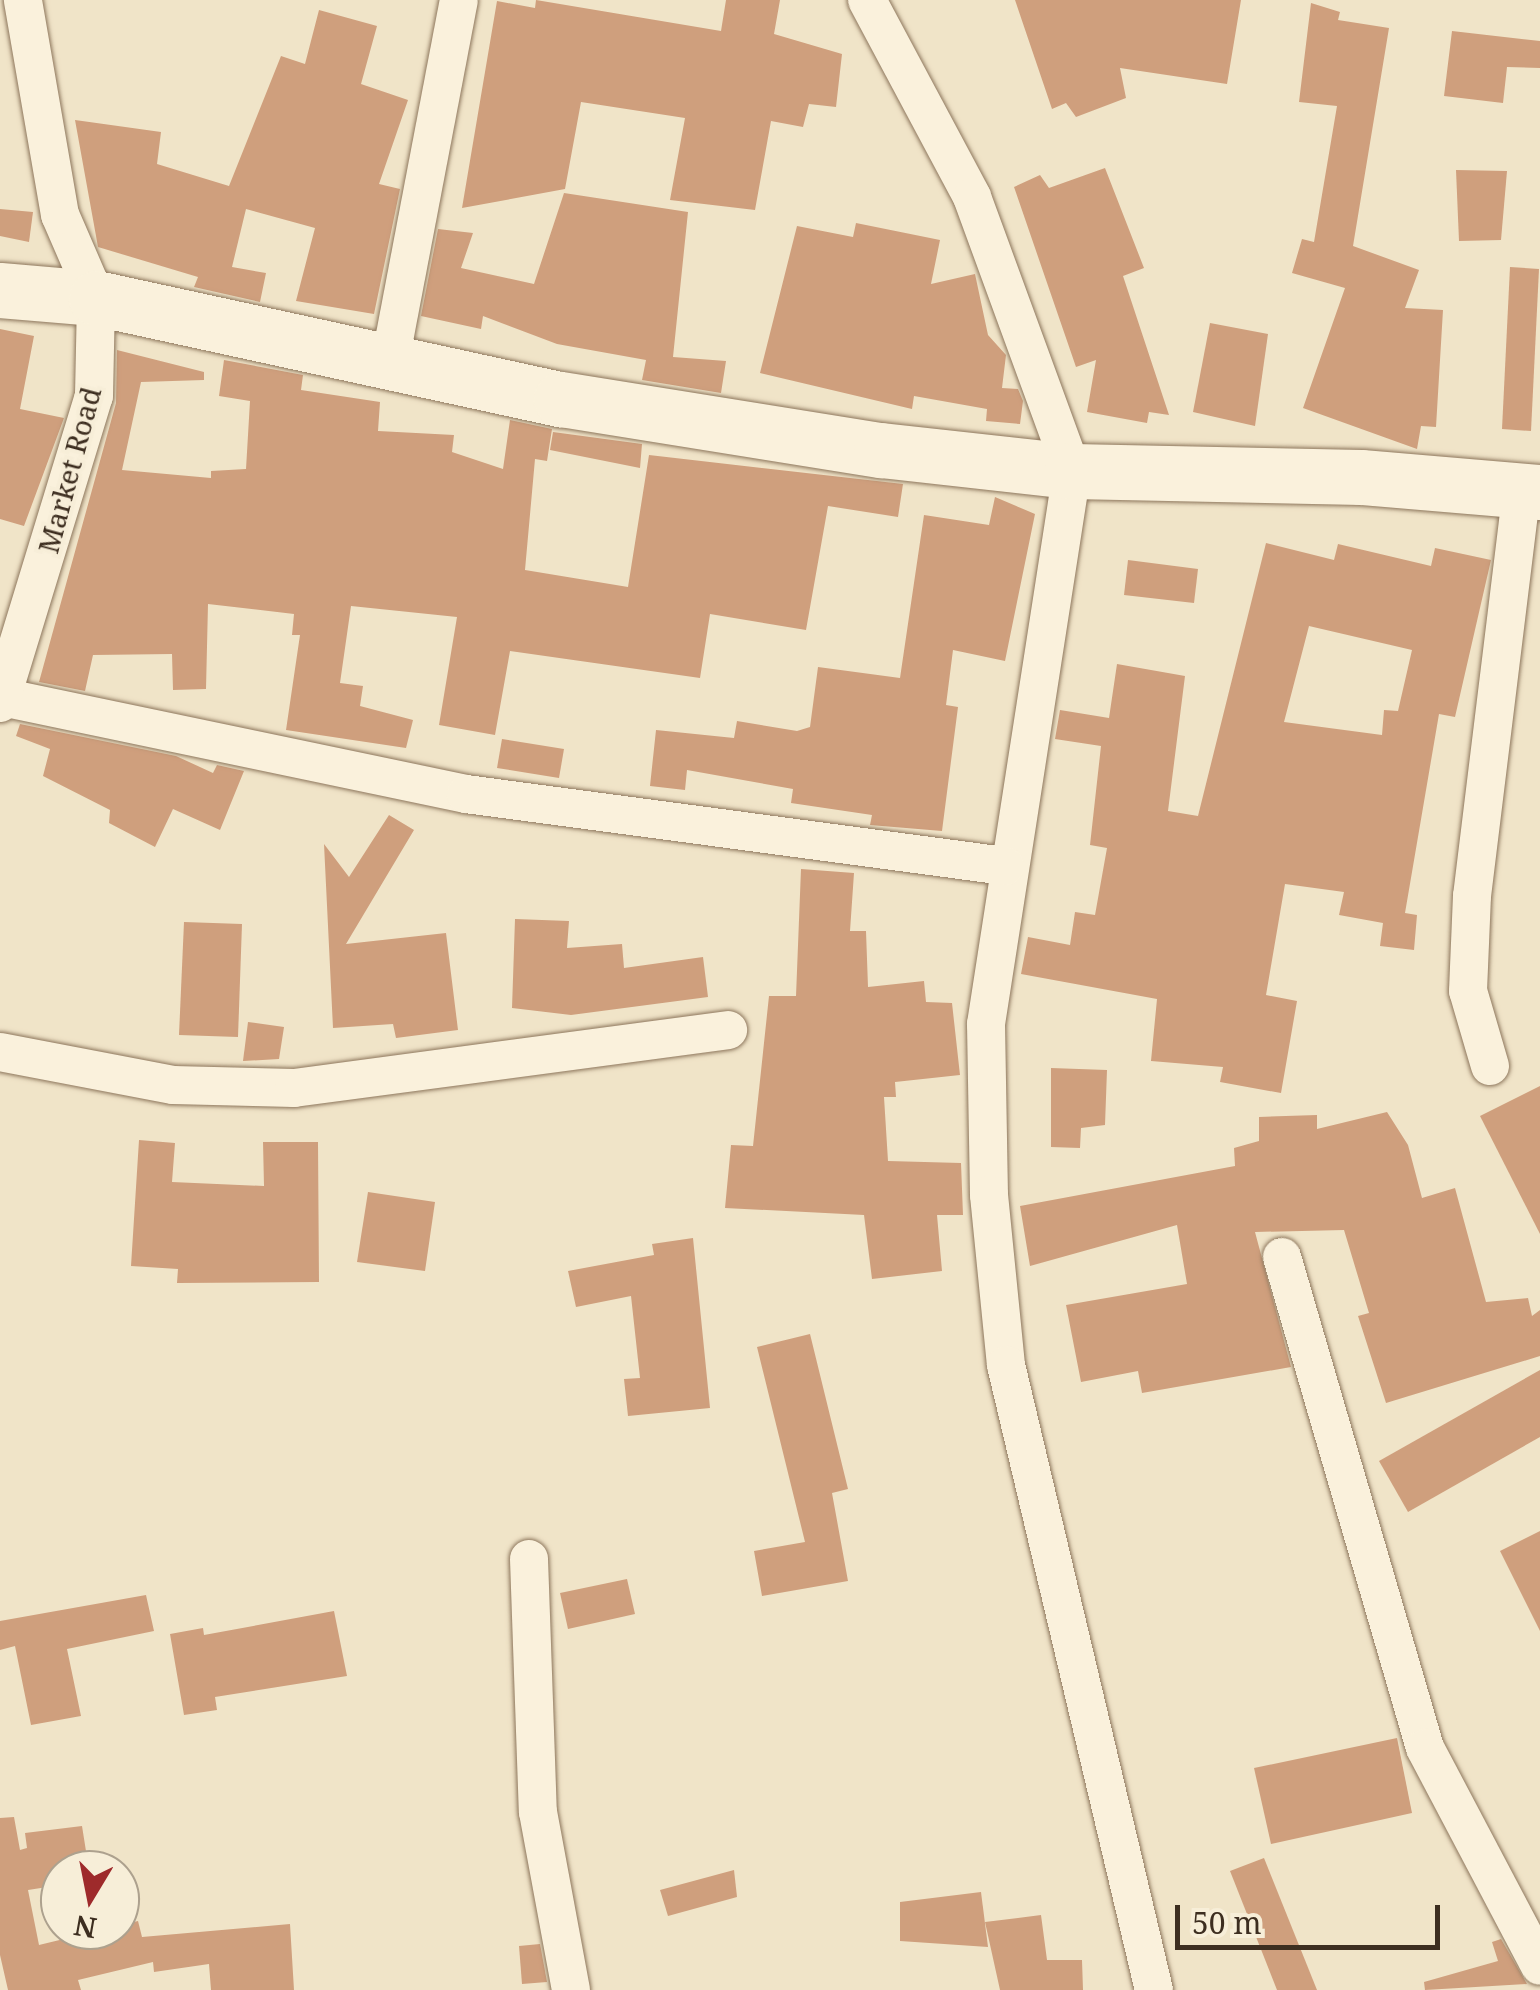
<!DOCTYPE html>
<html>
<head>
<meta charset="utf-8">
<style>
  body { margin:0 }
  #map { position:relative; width:1540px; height:1990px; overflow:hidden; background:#f0e4c8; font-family:"Noto Serif",serif }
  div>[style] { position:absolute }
  .building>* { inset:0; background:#cf9f7d }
  .roads { filter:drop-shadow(0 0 2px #8d765c) drop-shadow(0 0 2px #8d765c) }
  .street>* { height:38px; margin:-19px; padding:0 19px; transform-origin:19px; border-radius:19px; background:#faf1dc }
  .secondary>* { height:55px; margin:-27.5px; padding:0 27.5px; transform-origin:27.5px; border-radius:27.5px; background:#faf1dc }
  span { translate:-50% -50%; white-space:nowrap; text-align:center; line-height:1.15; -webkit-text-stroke:8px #f7eed8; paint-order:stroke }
  .street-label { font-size:28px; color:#3d2e20 }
  .north { position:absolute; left:40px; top:1850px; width:100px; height:100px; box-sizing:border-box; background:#f7eed8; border:2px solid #ada18e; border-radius:50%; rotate:190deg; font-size:28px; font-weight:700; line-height:40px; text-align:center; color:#3d2e20 }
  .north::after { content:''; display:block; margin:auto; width:35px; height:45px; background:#9e2a2b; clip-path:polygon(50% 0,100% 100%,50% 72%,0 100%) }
  .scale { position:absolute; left:1175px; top:1905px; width:265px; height:45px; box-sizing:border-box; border:5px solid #3d2e20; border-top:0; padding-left:12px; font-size:30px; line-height:35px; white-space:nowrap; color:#3d2e20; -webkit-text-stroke:8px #f7eed8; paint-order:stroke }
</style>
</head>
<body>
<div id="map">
  <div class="building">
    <i style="clip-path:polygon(536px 0,721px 31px,726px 0,780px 0,774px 34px,842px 54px,836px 107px,809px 104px,803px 127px,771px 121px,755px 210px,670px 200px,685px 118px,581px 102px,565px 189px,462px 208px,497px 1px,535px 8px)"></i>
    <i style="clip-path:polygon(1015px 0,1241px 0,1227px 84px,1120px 68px,1126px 98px,1076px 117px,1066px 103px,1052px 109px)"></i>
    <i style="clip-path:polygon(1311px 3px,1340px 12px,1338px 20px,1389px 28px,1353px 246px,1419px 270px,1405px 308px,1443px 310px,1436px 427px,1421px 426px,1417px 449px,1303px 408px,1345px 288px,1292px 273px,1302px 239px,1314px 242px,1337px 106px,1299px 102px)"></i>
    <i style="clip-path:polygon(319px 10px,377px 26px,361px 84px,408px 100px,379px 184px,400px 189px,374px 314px,296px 301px,315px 228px,246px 209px,232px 267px,266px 273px,260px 302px,194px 287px,198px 277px,98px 247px,75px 120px,161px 132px,157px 164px,229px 186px,281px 56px,305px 64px)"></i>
    <i style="clip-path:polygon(1452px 31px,1540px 41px,1540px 68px,1507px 67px,1503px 103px,1444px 96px)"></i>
    <i style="clip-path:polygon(1105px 168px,1144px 268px,1123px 276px,1169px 415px,1149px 412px,1147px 423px,1087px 412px,1096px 360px,1076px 367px,1014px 187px,1040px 175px,1049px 188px)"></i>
    <i style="clip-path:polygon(1456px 170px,1507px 171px,1501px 240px,1459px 241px)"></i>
    <i style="clip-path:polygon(564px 193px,688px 212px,673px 357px,726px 361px,721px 393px,642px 380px,646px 360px,557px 344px,483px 316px,481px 329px,421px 316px,438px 229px,473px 233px,461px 268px,534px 284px)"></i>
    <i style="clip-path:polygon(0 209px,33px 212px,29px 242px,0 236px)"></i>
    <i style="clip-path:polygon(856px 223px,940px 240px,931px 284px,975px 274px,988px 335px,1006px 355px,1002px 388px,1018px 389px,1023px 401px,1020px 424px,986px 421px,987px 409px,914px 396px,912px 409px,760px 373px,797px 226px,853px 237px)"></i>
    <i style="clip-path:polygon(1510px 267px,1539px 269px,1531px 431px,1502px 429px)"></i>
    <i style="clip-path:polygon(1210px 323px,1268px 334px,1255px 426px,1193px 412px)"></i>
    <i style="clip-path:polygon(0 329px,34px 336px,20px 409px,64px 418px,24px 526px,0 519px)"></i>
    <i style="clip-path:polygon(117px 350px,204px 372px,204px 380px,141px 382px,122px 470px,211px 478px,211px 471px,246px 469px,250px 401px,219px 396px,224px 360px,303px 375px,301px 390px,380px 402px,378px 431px,454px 435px,452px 452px,503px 469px,510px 420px,552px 429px,547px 461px,535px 459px,525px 570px,628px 587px,649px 455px,903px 484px,898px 517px,828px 506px,806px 630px,710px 614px,700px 678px,510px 651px,495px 735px,439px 725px,457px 617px,351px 606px,340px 683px,363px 686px,360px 706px,413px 720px,406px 748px,286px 730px,300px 635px,292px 635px,294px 614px,208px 604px,206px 689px,173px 690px,172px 654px,93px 655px,85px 691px,39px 682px,116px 403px)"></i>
    <i style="clip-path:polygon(553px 432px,642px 444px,640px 468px,550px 450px)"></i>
    <i style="clip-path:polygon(995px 497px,1035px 514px,1005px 661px,953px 650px,946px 705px,958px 707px,942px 831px,870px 825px,872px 815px,791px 803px,793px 789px,687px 770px,685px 790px,650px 786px,656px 730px,734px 738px,737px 721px,797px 731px,810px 727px,818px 667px,900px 678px,924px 515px,989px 525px)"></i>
    <i style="clip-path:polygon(evenodd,1266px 543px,1334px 560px,1338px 544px,1431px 566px,1435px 548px,1491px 560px,1455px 717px,1439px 714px,1405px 913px,1417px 915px,1414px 950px,1380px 946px,1383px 923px,1339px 915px,1344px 892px,1285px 884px,1266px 995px,1297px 1001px,1281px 1093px,1220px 1082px,1223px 1067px,1151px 1061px,1157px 999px,1021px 974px,1028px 937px,1070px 945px,1075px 912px,1095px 915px,1107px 848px,1090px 845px,1101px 746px,1055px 739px,1060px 710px,1109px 718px,1117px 664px,1185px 676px,1168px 811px,1198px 816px,1266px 543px,1309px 626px,1412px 650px,1398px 711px,1384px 710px,1382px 735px,1284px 722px,1309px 626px)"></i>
    <i style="clip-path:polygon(1128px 560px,1198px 569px,1194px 603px,1124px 595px)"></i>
    <i style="clip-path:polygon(20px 724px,176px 756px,213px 773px,217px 765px,244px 771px,220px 830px,173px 809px,155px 847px,109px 823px,110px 810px,43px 776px,50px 749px,16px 736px)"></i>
    <i style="clip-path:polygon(502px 739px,564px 749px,559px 778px,497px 768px)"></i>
    <i style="clip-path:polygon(389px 815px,414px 830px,346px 944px,446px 933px,458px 1030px,396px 1038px,393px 1024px,333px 1028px,324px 844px,349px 877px)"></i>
    <i style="clip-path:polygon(801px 869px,854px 873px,850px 931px,866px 931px,868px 987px,924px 981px,926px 1002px,952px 1003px,960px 1075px,895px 1082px,896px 1097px,884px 1097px,888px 1161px,961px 1163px,963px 1215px,937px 1215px,942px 1271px,872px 1279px,864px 1215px,725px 1208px,731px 1145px,753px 1146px,769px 996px,796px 996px)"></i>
    <i style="clip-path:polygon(515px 919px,569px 921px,567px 948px,622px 944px,624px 968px,703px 957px,708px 997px,571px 1015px,512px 1008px)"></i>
    <i style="clip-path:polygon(184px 922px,242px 924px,238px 1037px,179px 1035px)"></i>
    <i style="clip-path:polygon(248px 1022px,284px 1027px,279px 1059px,243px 1061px)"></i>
    <i style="clip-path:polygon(1051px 1068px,1107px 1070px,1105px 1125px,1081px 1128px,1080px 1148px,1051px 1147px)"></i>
    <i style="clip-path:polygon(1540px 1086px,1540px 1234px,1480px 1116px)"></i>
    <i style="clip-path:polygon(1387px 1112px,1408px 1145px,1422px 1198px,1455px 1188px,1486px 1302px,1528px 1298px,1532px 1316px,1540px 1310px,1540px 1356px,1386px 1403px,1358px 1316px,1369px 1313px,1344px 1230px,1255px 1232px,1291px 1367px,1142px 1393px,1138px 1371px,1081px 1382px,1066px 1305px,1187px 1284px,1177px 1225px,1030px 1266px,1020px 1206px,1235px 1166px,1234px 1148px,1259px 1141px,1259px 1117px,1317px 1115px,1317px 1129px)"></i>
    <i style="clip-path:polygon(139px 1140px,175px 1143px,172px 1182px,264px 1186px,263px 1142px,318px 1142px,319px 1282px,177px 1283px,178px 1269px,131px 1266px)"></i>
    <i style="clip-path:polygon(368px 1192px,435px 1202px,425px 1271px,357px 1262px)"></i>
    <i style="clip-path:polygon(693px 1238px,710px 1408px,628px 1416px,624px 1379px,640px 1378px,631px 1296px,576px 1307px,568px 1271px,654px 1255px,652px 1244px)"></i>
    <i style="clip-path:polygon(810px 1334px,848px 1489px,832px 1493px,848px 1581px,762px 1596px,754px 1551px,805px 1542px,757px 1347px)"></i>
    <i style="clip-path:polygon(1540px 1370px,1540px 1437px,1408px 1512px,1379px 1461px)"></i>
    <i style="clip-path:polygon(1540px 1531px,1540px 1631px,1500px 1551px)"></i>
    <i style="clip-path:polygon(627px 1579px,635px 1614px,568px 1629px,560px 1593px)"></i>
    <i style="clip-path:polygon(146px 1595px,154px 1631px,67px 1649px,81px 1716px,31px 1725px,15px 1646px,0 1650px,0 1621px)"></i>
    <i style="clip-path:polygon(334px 1611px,347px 1676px,215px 1697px,217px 1710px,184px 1715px,170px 1634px,203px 1628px,204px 1635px)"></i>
    <i style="clip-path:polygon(1397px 1738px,1412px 1813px,1271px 1844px,1254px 1768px)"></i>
    <i style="clip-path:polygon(14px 1817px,20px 1850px,27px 1848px,25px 1833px,82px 1826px,89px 1870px,60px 1870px,60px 1885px,28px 1890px,39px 1945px,138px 1921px,142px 1937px,290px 1924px,294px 1990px,211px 1990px,209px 1964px,154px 1972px,153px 1962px,78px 1980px,81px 1990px,8px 1990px,0 1955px,0 1818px)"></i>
    <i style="clip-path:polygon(1264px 1858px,1317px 1990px,1277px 1990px,1230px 1871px)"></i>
    <i style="clip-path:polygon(734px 1870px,737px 1897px,668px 1916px,660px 1890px)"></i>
    <i style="clip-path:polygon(981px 1892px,988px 1947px,900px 1941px,900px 1902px)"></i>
    <i style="clip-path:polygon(1041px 1915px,1047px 1960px,1082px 1960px,1083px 1990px,1000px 1990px,985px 1922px)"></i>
    <i style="clip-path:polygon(1501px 1939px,1527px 1984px,1425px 1990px,1424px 1982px,1498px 1961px,1492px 1942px)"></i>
    <i style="clip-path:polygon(540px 1944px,547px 1982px,522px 1984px,519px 1946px)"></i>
  </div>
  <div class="roads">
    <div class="street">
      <i style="left:867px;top:0;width:223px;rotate:61.9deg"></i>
      <i style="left:972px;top:197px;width:292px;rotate:69.9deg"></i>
      <i style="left:1072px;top:471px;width:560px;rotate:98.84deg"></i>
      <i style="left:986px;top:1024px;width:171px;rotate:89deg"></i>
      <i style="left:989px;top:1195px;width:171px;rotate:84.3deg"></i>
      <i style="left:1006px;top:1365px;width:642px;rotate:76.68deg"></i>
      <i style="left:391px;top:356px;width:362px;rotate:-79.2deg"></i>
      <i style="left:2px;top:697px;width:474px;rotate:11.8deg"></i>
      <i style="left:466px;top:794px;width:544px;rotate:7.61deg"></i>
      <i style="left:0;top:703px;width:321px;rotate:-73deg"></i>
      <i style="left:94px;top:396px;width:98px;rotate:-88.8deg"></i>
      <i style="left:96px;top:298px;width:90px;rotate:-113.4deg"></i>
      <i style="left:60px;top:215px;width:218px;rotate:-99.8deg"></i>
      <i style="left:0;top:1052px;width:176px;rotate:10.8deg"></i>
      <i style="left:173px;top:1085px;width:121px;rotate:1.4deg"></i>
      <i style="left:294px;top:1088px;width:438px;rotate:-7.6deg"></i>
      <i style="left:1490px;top:1066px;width:78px;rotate:-106.3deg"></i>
      <i style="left:1468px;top:991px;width:95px;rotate:-87.6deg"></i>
      <i style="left:1472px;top:896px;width:409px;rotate:-83deg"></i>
      <i style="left:1282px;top:1257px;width:511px;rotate:73.76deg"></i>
      <i style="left:1425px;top:1748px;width:246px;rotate:62.2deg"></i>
      <i style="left:529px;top:1559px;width:253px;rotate:88deg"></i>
      <i style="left:538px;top:1812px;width:181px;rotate:79.5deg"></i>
    </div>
    <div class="secondary">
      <i style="left:0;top:290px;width:96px;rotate:4.8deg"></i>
      <i style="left:96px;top:298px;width:476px;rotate:12.3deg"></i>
      <i style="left:561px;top:399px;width:324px;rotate:9.1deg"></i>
      <i style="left:881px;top:450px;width:192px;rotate:6.3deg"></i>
      <i style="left:1072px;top:471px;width:289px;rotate:1.2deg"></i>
      <i style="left:1361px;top:477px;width:180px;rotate:4.8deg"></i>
    </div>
  </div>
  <div class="street-label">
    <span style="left:69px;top:470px;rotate:-75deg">Market Road</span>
  </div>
  <div class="north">N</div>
  <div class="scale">50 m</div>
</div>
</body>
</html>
